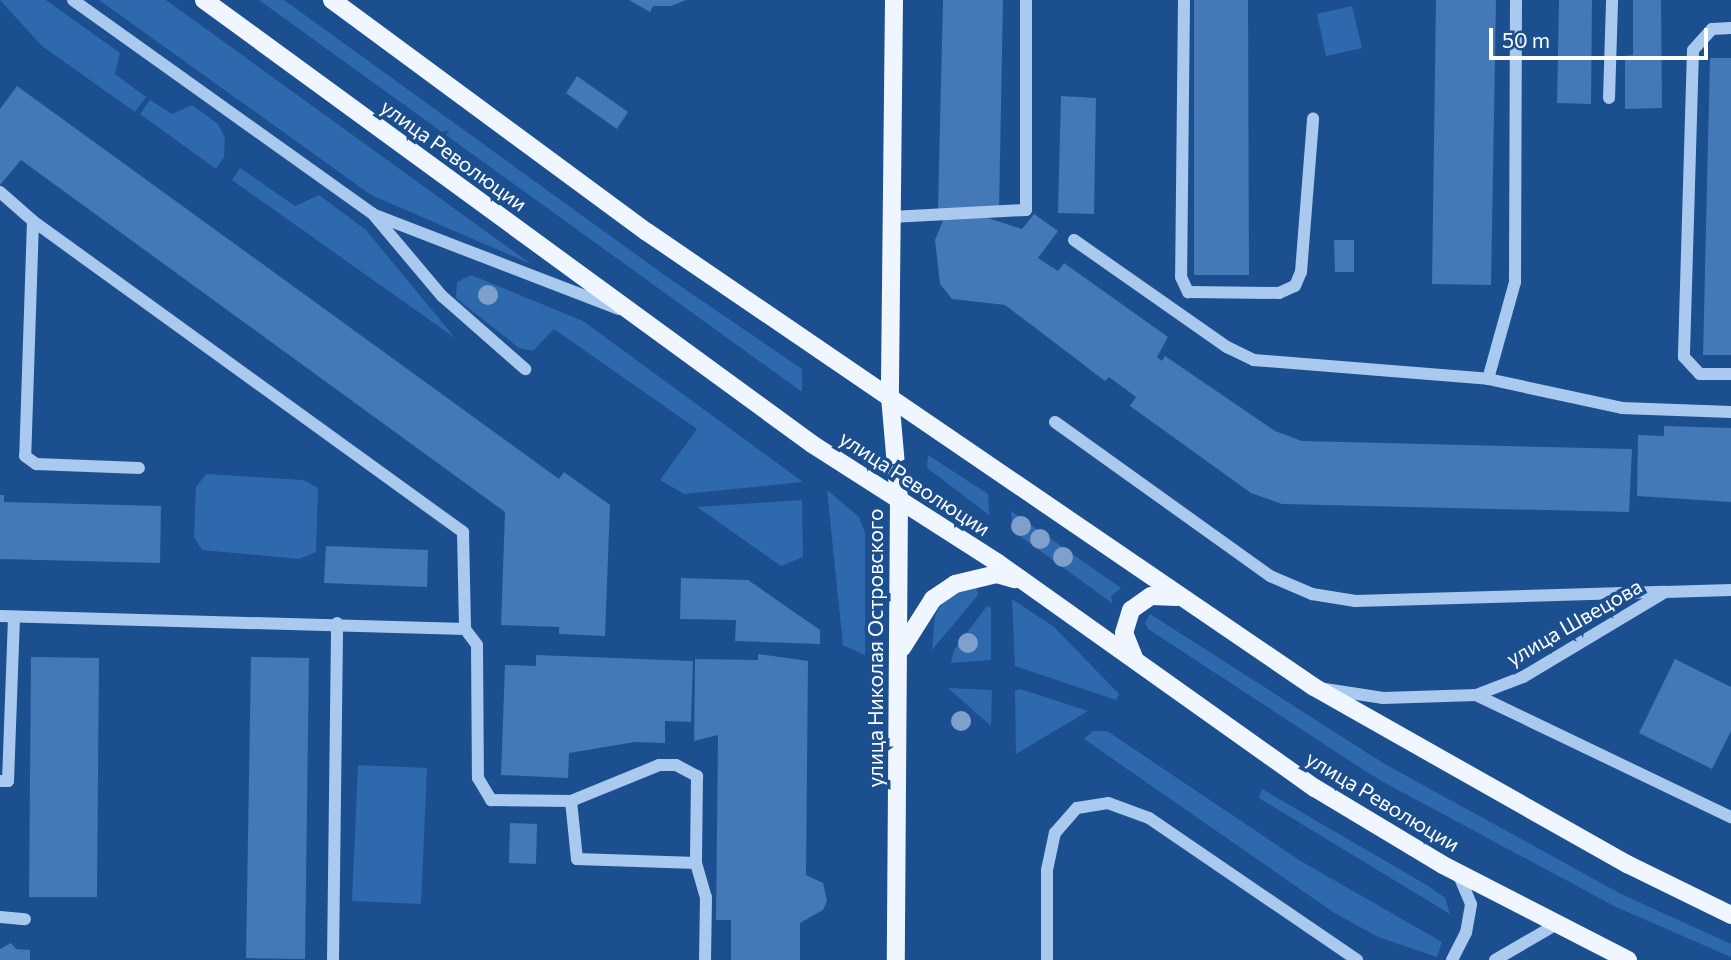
<!DOCTYPE html>
<html>
<head>
<meta charset="utf-8">
<style>
  body { margin:0 }
  #map { position:relative; width:1731px; height:960px; overflow:hidden; background:#1b4f8f; font-family:Commissioner,sans-serif }
  div>[style] { position:absolute }
  .green>* { inset:0; background:#2e69ad }
  .building>* { inset:0; background:#4478b7 }
  .minor>* { height:12px; margin:-6px; padding:0 6px; transform-origin:6px; border-radius:6px; background:#a9c9ee }
  .major>* { height:18px; margin:-9px; padding:0 9px; transform-origin:9px; border-radius:9px; background:#f0f6ff }
  .trees>* { width:20px; height:20px; margin:-10px; border-radius:50%; background:#7ea0ca }
  span { translate:-50% -50%; white-space:nowrap; text-align:center; line-height:1.15; -webkit-text-stroke:7px #1b4f8f; paint-order:stroke }
  .street-label { font-size:21px; color:#fff }
  .scale { position:absolute; left:1489px; top:28px; width:219px; height:32px; box-sizing:border-box; border:4px solid #fff; border-top:0; padding-left:9px; font-size:21px; line-height:24px; white-space:nowrap; color:#fff; -webkit-text-stroke:5px #1b4f8f; paint-order:stroke }
</style>
</head>
<body>
<div id="map">
  <div class="green">
    <i style="clip-path:polygon(0 0,46px 0,120px 53px,115px 74px,146px 97px,135px 112px,42px 46px)"></i>
    <i style="clip-path:polygon(99px 0,166px 0,531px 264px,371px 195px)"></i>
    <i style="clip-path:polygon(259px 0,284px 0,670px 279px,802px 369px,802px 392px)"></i>
    <i style="clip-path:polygon(1352px 6px,1362px 48px,1326px 56px,1317px 14px)"></i>
    <i style="clip-path:polygon(150px 100px,172px 114px,192px 105px,218px 124px,225px 138px,224px 157px,216px 169px,140px 114px)"></i>
    <i style="clip-path:polygon(240px 168px,295px 206px,319px 195px,366px 230px,455px 338px,232px 180px)"></i>
    <i style="clip-path:polygon(471px 275px,583px 321px,803px 482px,684px 494px,660px 480px,697px 429px,554px 329px,533px 351px,519px 348px,456px 298px,457px 282px)"></i>
    <i style="clip-path:polygon(928px 455px,988px 494px,989px 515px,927px 468px)"></i>
    <i style="clip-path:polygon(206px 474px,303px 480px,318px 488px,316px 552px,299px 559px,202px 550px,194px 537px,196px 487px)"></i>
    <i style="clip-path:polygon(827px 490px,859px 517px,865px 533px,865px 655px,843px 645px)"></i>
    <i style="clip-path:polygon(802px 500px,803px 557px,781px 566px,697px 507px)"></i>
    <i style="clip-path:polygon(1011px 511px,1121px 588px,1111px 596px,1112px 603px,1013px 531px)"></i>
    <i style="clip-path:polygon(976px 585px,978px 595px,932px 650px,935px 616px,940px 606px,949px 595px)"></i>
    <i style="clip-path:polygon(1012px 599px,1054px 627px,1119px 694px,1116px 700px,1015px 666px)"></i>
    <i style="clip-path:polygon(987px 606px,991px 608px,991px 660px,951px 663px,954px 650px)"></i>
    <i style="clip-path:polygon(1150px 614px,1383px 763px,1621px 894px,1731px 944px,1731px 957px,1616px 907px,1376px 778px,1148px 629px,1145px 623px)"></i>
    <i style="clip-path:polygon(948px 688px,992px 690px,991px 726px)"></i>
    <i style="clip-path:polygon(1020px 689px,1088px 711px,1016px 754px,1015px 691px)"></i>
    <i style="clip-path:polygon(1093px 731px,1107px 731px,1299px 860px,1442px 942px,1437px 957px,1378px 937px,1333px 912px,1084px 739px)"></i>
    <i style="clip-path:polygon(358px 765px,427px 768px,421px 904px,352px 901px)"></i>
    <i style="clip-path:polygon(1262px 789px,1430px 887px,1445px 898px,1450px 914px,1259px 798px)"></i>
  </div>
  <div class="building">
    <i style="clip-path:polygon(629px 0,686px 0,671px 6px,653px 6px,650px 12px)"></i>
    <i style="clip-path:polygon(943px 0,1003px 0,999px 210px,938px 209px)"></i>
    <i style="clip-path:polygon(1194px 0,1248px 0,1249px 275px,1194px 275px)"></i>
    <i style="clip-path:polygon(1436px 0,1496px 0,1491px 285px,1432px 284px)"></i>
    <i style="clip-path:polygon(1559px 0,1592px 0,1591px 104px,1557px 103px)"></i>
    <i style="clip-path:polygon(1633px 0,1661px 0,1662px 108px,1625px 109px,1625px 56px,1633px 55px)"></i>
    <i style="clip-path:polygon(1710px 58px,1731px 58px,1731px 355px,1703px 355px)"></i>
    <i style="clip-path:polygon(577px 76px,628px 112px,617px 129px,566px 93px)"></i>
    <i style="clip-path:polygon(17px 86px,559px 479px,564px 472px,610px 505px,605px 636px,559px 634px,559px 627px,501px 625px,505px 512px,21px 160px,0 185px,0 109px)"></i>
    <i style="clip-path:polygon(1061px 96px,1096px 98px,1094px 214px,1058px 213px)"></i>
    <i style="clip-path:polygon(1034px 214px,1058px 231px,1038px 258px,1058px 271px,1064px 263px,1168px 337px,1157px 357px,1162px 361px,1165px 356px,1275px 431px,1302px 441px,1632px 449px,1629px 512px,1282px 504px,1251px 493px,1130px 406px,1136px 397px,1109px 377px,1105px 381px,1005px 305px,952px 299px,940px 284px,935px 240px,944px 218px,985px 217px,1022px 229px)"></i>
    <i style="clip-path:polygon(1334px 240px,1354px 240px,1354px 272px,1335px 272px)"></i>
    <i style="clip-path:polygon(1664px 426px,1731px 428px,1731px 502px,1637px 496px,1638px 435px,1664px 436px)"></i>
    <i style="clip-path:polygon(0 495px,4px 495px,4px 502px,161px 506px,160px 563px,0 559px)"></i>
    <i style="clip-path:polygon(326px 546px,428px 550px,427px 587px,324px 583px)"></i>
    <i style="clip-path:polygon(681px 578px,748px 580px,820px 630px,820px 644px,735px 641px,736px 620px,680px 619px)"></i>
    <i style="clip-path:polygon(758px 654px,808px 661px,806px 875px,823px 883px,827px 901px,823px 910px,800px 923px,800px 960px,731px 960px,731px 920px,716px 920px,718px 735px,694px 741px,695px 659px,758px 660px)"></i>
    <i style="clip-path:polygon(536px 655px,693px 661px,691px 722px,665px 721px,665px 743px,635px 742px,569px 753px,568px 778px,501px 775px,505px 665px,536px 666px)"></i>
    <i style="clip-path:polygon(31px 657px,99px 658px,97px 897px,29px 897px)"></i>
    <i style="clip-path:polygon(251px 657px,309px 658px,305px 959px,246px 958px)"></i>
    <i style="clip-path:polygon(1675px 659px,1731px 687px,1731px 731px,1712px 769px,1639px 733px)"></i>
    <i style="clip-path:polygon(510px 823px,537px 824px,536px 864px,509px 863px)"></i>
    <i style="clip-path:polygon(11px 943px,16px 949px,30px 950px,30px 960px,0 960px,0 949px)"></i>
  </div>
  <div class="minor">
    <i style="left:73px;top:0;width:367px;rotate:35.5deg"></i>
    <i style="left:372px;top:213px;width:109px;rotate:49.9deg"></i>
    <i style="left:442px;top:296px;width:111px;rotate:41.3deg"></i>
    <i style="left:1184px;top:0;width:277px;rotate:90.6deg"></i>
    <i style="left:1181px;top:277px;width:17px;rotate:65deg"></i>
    <i style="left:1188px;top:292px;width:91px;rotate:0.6deg"></i>
    <i style="left:1279px;top:293px;width:17px;rotate:-24deg"></i>
    <i style="left:1295px;top:286px;width:15px;rotate:-67deg"></i>
    <i style="left:1301px;top:272px;width:154px;rotate:-85.5deg"></i>
    <i style="left:1731px;top:28px;width:19px;rotate:177deg"></i>
    <i style="left:1712px;top:29px;width:28px;rotate:132deg"></i>
    <i style="left:1693px;top:50px;width:307px;rotate:91.7deg"></i>
    <i style="left:1684px;top:357px;width:23px;rotate:47deg"></i>
    <i style="left:1700px;top:374px;width:31px"></i>
    <i style="left:1609px;top:98px;width:98px;rotate:-88.2deg"></i>
    <i style="left:0;top:192px;width:44px;rotate:41.3deg"></i>
    <i style="left:33px;top:221px;width:531px;rotate:35.88deg"></i>
    <i style="left:463px;top:532px;width:97px;rotate:88.8deg"></i>
    <i style="left:465px;top:629px;width:20px;rotate:53deg"></i>
    <i style="left:477px;top:645px;width:133px;rotate:89.6deg"></i>
    <i style="left:478px;top:778px;width:26px;rotate:59deg"></i>
    <i style="left:491px;top:800px;width:80px;rotate:0.7deg"></i>
    <i style="left:571px;top:801px;width:95px;rotate:-22.2deg"></i>
    <i style="left:659px;top:765px;width:17px"></i>
    <i style="left:676px;top:765px;width:24px;rotate:28deg"></i>
    <i style="left:697px;top:776px;width:87px;rotate:90.7deg"></i>
    <i style="left:696px;top:863px;width:119px;rotate:-178.1deg"></i>
    <i style="left:577px;top:859px;width:58px;rotate:-95.9deg"></i>
    <i style="left:375px;top:215px;width:261px;rotate:21.1deg"></i>
    <i style="left:891px;top:217px;width:135px;rotate:-3deg"></i>
    <i style="left:1026px;top:210px;width:210px;rotate:-90deg"></i>
    <i style="left:33px;top:221px;width:235px;rotate:91.9deg"></i>
    <i style="left:25px;top:456px;width:14px;rotate:36deg"></i>
    <i style="left:36px;top:464px;width:103px;rotate:2.2deg"></i>
    <i style="left:1074px;top:240px;width:187px;rotate:35deg"></i>
    <i style="left:1227px;top:347px;width:30px;rotate:26deg"></i>
    <i style="left:1254px;top:360px;width:235px;rotate:4.6deg"></i>
    <i style="left:1488px;top:379px;width:137px;rotate:12.2deg"></i>
    <i style="left:1622px;top:408px;width:109px;rotate:2.1deg"></i>
    <i style="left:1488px;top:379px;width:101px;rotate:-74.4deg"></i>
    <i style="left:1515px;top:282px;width:282px;rotate:-89.8deg"></i>
    <i style="left:1055px;top:422px;width:264px;rotate:35.6deg"></i>
    <i style="left:1270px;top:576px;width:46px;rotate:23.2deg"></i>
    <i style="left:1312px;top:594px;width:44px;rotate:9.2deg"></i>
    <i style="left:1355px;top:601px;width:310px;rotate:-1.7deg"></i>
    <i style="left:0;top:616px;width:465px;rotate:1.6deg"></i>
    <i style="left:1325px;top:689px;width:59px;rotate:8.8deg"></i>
    <i style="left:1383px;top:698px;width:93px;rotate:-1.8deg"></i>
    <i style="left:1476px;top:695px;width:50px;rotate:-21deg"></i>
    <i style="left:1523px;top:677px;width:165px;rotate:-30.9deg"></i>
    <i style="left:1665px;top:592px;width:66px;rotate:-1.7deg"></i>
    <i style="left:1476px;top:695px;width:283px;rotate:25.6deg"></i>
    <i style="left:0;top:781px;width:8px"></i>
    <i style="left:8px;top:781px;width:164px;rotate:-87.9deg"></i>
    <i style="left:696px;top:863px;width:35px;rotate:74deg"></i>
    <i style="left:706px;top:897px;width:63px;rotate:90.9deg"></i>
    <i style="left:0;top:917px;width:25px;rotate:5deg"></i>
    <i style="left:333px;top:960px;width:337px;rotate:-89.3deg"></i>
    <i style="left:1047px;top:960px;width:90px;rotate:-90deg"></i>
    <i style="left:1047px;top:870px;width:38px;rotate:-78deg"></i>
    <i style="left:1055px;top:833px;width:33px;rotate:-49deg"></i>
    <i style="left:1077px;top:808px;width:31px;rotate:-9deg"></i>
    <i style="left:1108px;top:803px;width:44px;rotate:20.1deg"></i>
    <i style="left:1149px;top:818px;width:252px;rotate:34.3deg"></i>
    <i style="left:1452px;top:960px;width:30px;rotate:-63deg"></i>
    <i style="left:1466px;top:933px;width:29px;rotate:-80deg"></i>
    <i style="left:1471px;top:904px;width:34px;rotate:-113deg"></i>
    <i style="left:1495px;top:960px;width:72px;rotate:-30.1deg"></i>
  </div>
  <div class="major">
    <i style="left:204px;top:0;width:753px;rotate:36.14deg"></i>
    <i style="left:812px;top:444px;width:221px;rotate:32.6deg"></i>
    <i style="left:998px;top:563px;width:389px;rotate:35.4deg"></i>
    <i style="left:1315px;top:788px;width:149px;rotate:31deg"></i>
    <i style="left:1443px;top:865px;width:208px;rotate:27.2deg"></i>
    <i style="left:332px;top:0;width:391px;rotate:36.4deg"></i>
    <i style="left:647px;top:232px;width:807px;rotate:34.3deg"></i>
    <i style="left:1314px;top:687px;width:360px;rotate:29.5deg"></i>
    <i style="left:1627px;top:864px;width:116px;rotate:26.1deg"></i>
    <i style="left:894px;top:0;width:397px;rotate:90.6deg"></i>
    <i style="left:890px;top:397px;width:102px;rotate:85deg"></i>
    <i style="left:899px;top:499px;width:461px;rotate:90.4deg"></i>
    <i style="left:902px;top:648px;width:58px;rotate:-57.7deg"></i>
    <i style="left:933px;top:599px;width:27px;rotate:-34deg"></i>
    <i style="left:955px;top:584px;width:43px;rotate:-13.4deg"></i>
    <i style="left:997px;top:574px;width:19px;rotate:16deg"></i>
    <i style="left:1135px;top:660px;width:29px;rotate:-112deg"></i>
    <i style="left:1124px;top:633px;width:24px;rotate:-73deg"></i>
    <i style="left:1131px;top:610px;width:24px;rotate:-35deg"></i>
    <i style="left:1151px;top:596px;width:26px;rotate:2deg"></i>
  </div>
  <div class="trees">
    <i style="left:488px;top:295px"></i>
    <i style="left:1021px;top:526px"></i>
    <i style="left:1040px;top:539px"></i>
    <i style="left:1063px;top:557px"></i>
    <i style="left:968px;top:643px"></i>
    <i style="left:961px;top:721px"></i>
  </div>
  <div class="street-label">
    <span style="left:454px;top:155px;rotate:36deg">улица Революции</span>
    <span style="left:915px;top:483px;rotate:33deg">улица Революции</span>
    <span style="left:1574px;top:622px;rotate:-30deg">улица Швецова</span>
    <span style="left:875px;top:648px;rotate:-90deg">улица Николая Островского</span>
    <span style="left:1383px;top:801px;rotate:31deg">улица Революции</span>
  </div>
  <div class="scale">50 m</div>
</div>
</body>
</html>
